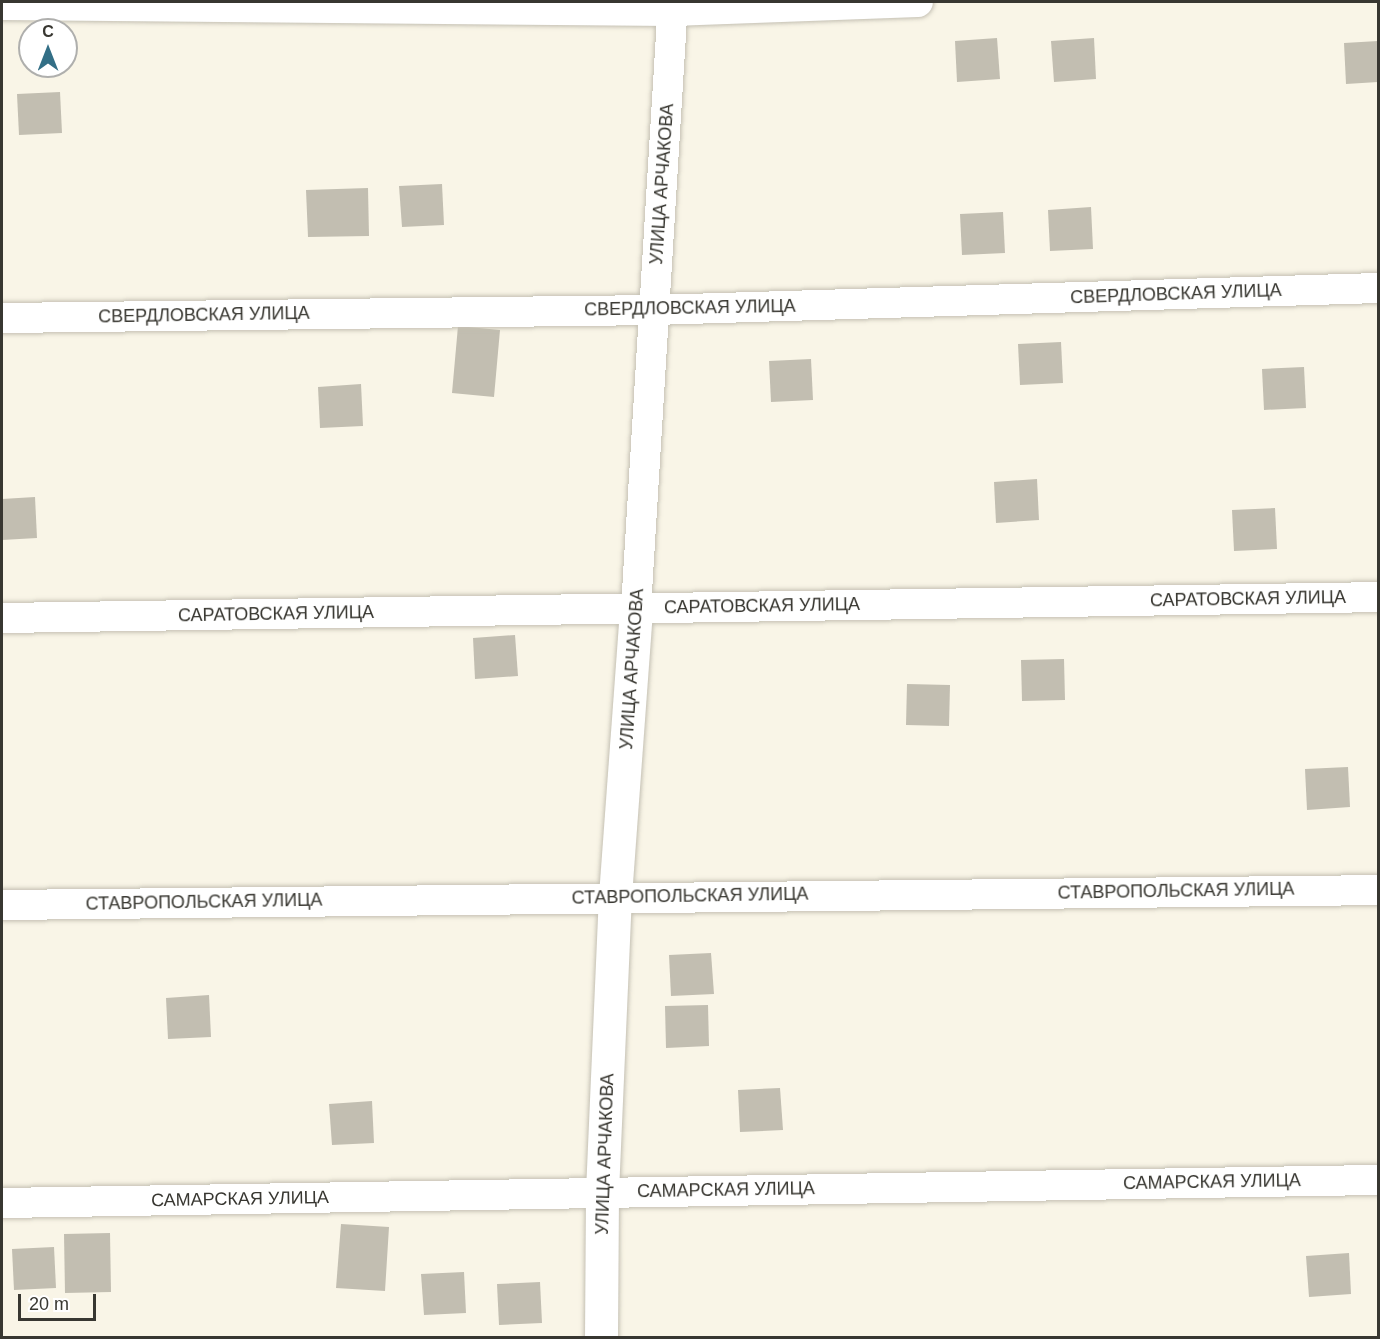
<!DOCTYPE html>
<html>
<head>
<meta charset="utf-8">
<style>
  body { margin:0 }
  #map { position:relative; width:1380px; height:1339px; overflow:hidden; background:#f9f5e7; font-family:Arial,sans-serif }
  div>[style] { position:absolute }
  .building>* { inset:0; background:#c2beb1 }
  .roads { filter:drop-shadow(0 0 2px #c4c0b3) drop-shadow(0 0 2px #c4c0b3) }
  .minor>* { height:30px; margin:-15px; padding:0 15px; transform-origin:15px; border-radius:15px; background:#fff }
  .tertiary>* { height:33px; margin:-16.5px; padding:0 16.5px; transform-origin:16.5px; border-radius:16.5px; background:#fff }
  span { translate:-50% -50%; white-space:nowrap; text-align:center; line-height:1.15; -webkit-text-stroke:4.5px #fff; paint-order:stroke }
  .street-label { font-size:18px; color:#383731 }
  .frame { position:absolute; inset:0; border:3px solid #383731; pointer-events:none }
  .north { position:absolute; left:18px; top:18px; width:60px; height:60px; box-sizing:border-box; background:#fff; border:2px solid #afafad; border-radius:50%; rotate:0deg; font-size:16px; font-weight:700; line-height:24px; text-align:center; color:#383731 }
  .north::after { content:''; display:block; margin:auto; width:21px; height:27px; background:#336f86; clip-path:polygon(50% 0,100% 100%,50% 72%,0 100%) }
  .scale { position:absolute; left:18px; top:1294px; width:78px; height:27px; box-sizing:border-box; border:3px solid #383731; border-top:0; padding-left:8px; font-size:18px; line-height:21px; white-space:nowrap; color:#383731; -webkit-text-stroke:4px #fff; paint-order:stroke }
</style>
</head>
<body>
<div id="map">
  <div class="building">
    <i style="clip-path:polygon(997px 38px,1000px 79px,957px 82px,955px 41px)"></i>
    <i style="clip-path:polygon(1094px 38px,1096px 79px,1054px 82px,1051px 41px)"></i>
    <i style="clip-path:polygon(1378px 41px,1378px 82px,1346px 84px,1344px 43px)"></i>
    <i style="clip-path:polygon(60px 92px,62px 133px,19px 135px,17px 94px)"></i>
    <i style="clip-path:polygon(442px 184px,444px 225px,402px 227px,399px 186px)"></i>
    <i style="clip-path:polygon(368px 188px,369px 236px,308px 237px,306px 190px)"></i>
    <i style="clip-path:polygon(1091px 207px,1093px 249px,1050px 251px,1048px 210px)"></i>
    <i style="clip-path:polygon(1003px 212px,1005px 253px,962px 255px,960px 214px)"></i>
    <i style="clip-path:polygon(458px 326px,500px 330px,494px 397px,452px 393px)"></i>
    <i style="clip-path:polygon(1061px 342px,1063px 383px,1020px 385px,1018px 344px)"></i>
    <i style="clip-path:polygon(811px 359px,813px 400px,771px 402px,769px 361px)"></i>
    <i style="clip-path:polygon(1304px 367px,1306px 408px,1264px 410px,1262px 369px)"></i>
    <i style="clip-path:polygon(361px 384px,363px 426px,320px 428px,318px 387px)"></i>
    <i style="clip-path:polygon(1037px 479px,1039px 520px,996px 523px,994px 482px)"></i>
    <i style="clip-path:polygon(35px 497px,37px 538px,2px 540px,2px 499px)"></i>
    <i style="clip-path:polygon(1275px 508px,1277px 549px,1234px 551px,1232px 510px)"></i>
    <i style="clip-path:polygon(515px 635px,518px 676px,475px 679px,473px 638px)"></i>
    <i style="clip-path:polygon(1064px 659px,1065px 700px,1022px 701px,1021px 660px)"></i>
    <i style="clip-path:polygon(907px 684px,950px 685px,949px 726px,906px 725px)"></i>
    <i style="clip-path:polygon(1348px 767px,1350px 807px,1307px 810px,1305px 769px)"></i>
    <i style="clip-path:polygon(711px 953px,714px 994px,671px 996px,669px 955px)"></i>
    <i style="clip-path:polygon(209px 995px,211px 1037px,168px 1039px,166px 998px)"></i>
    <i style="clip-path:polygon(708px 1005px,709px 1046px,666px 1048px,665px 1006px)"></i>
    <i style="clip-path:polygon(780px 1088px,783px 1130px,740px 1132px,738px 1090px)"></i>
    <i style="clip-path:polygon(372px 1101px,374px 1143px,332px 1145px,329px 1104px)"></i>
    <i style="clip-path:polygon(341px 1224px,389px 1227px,385px 1291px,336px 1288px)"></i>
    <i style="clip-path:polygon(110px 1233px,111px 1292px,65px 1293px,64px 1234px)"></i>
    <i style="clip-path:polygon(54px 1247px,56px 1288px,14px 1290px,12px 1249px)"></i>
    <i style="clip-path:polygon(1349px 1253px,1351px 1294px,1309px 1297px,1306px 1256px)"></i>
    <i style="clip-path:polygon(464px 1272px,466px 1313px,424px 1315px,421px 1274px)"></i>
    <i style="clip-path:polygon(540px 1282px,542px 1323px,499px 1325px,497px 1284px)"></i>
  </div>
  <div class="roads">
    <div class="minor">
      <i style="left:2px;top:5px;width:670px;rotate:0.51deg"></i>
      <i style="left:672px;top:11px;width:246px;rotate:-2.1deg"></i>
      <i style="left:2px;top:318px;width:652px;rotate:-0.7deg"></i>
      <i style="left:654px;top:310px;width:724px;rotate:-1.74deg"></i>
      <i style="left:636px;top:608px;width:607px;rotate:-86.51deg"></i>
      <i style="left:2px;top:618px;width:1376px;rotate:-0.87deg"></i>
      <i style="left:2px;top:905px;width:1376px;rotate:-0.62deg"></i>
      <i style="left:2px;top:1203px;width:1376px;rotate:-0.96deg"></i>
    </div>
    <div class="tertiary">
      <i style="left:601px;top:1338px;width:146px;rotate:-89.6deg"></i>
      <i style="left:602px;top:1192px;width:296px;rotate:-87.5deg"></i>
      <i style="left:615px;top:896px;width:289px;rotate:-85.8deg"></i>
    </div>
  </div>
  <div class="street-label">
    <span style="left:662px;top:184px;rotate:-86deg">УЛИЦА АРЧАКОВА</span>
    <span style="left:1176px;top:294px;rotate:-2deg">СВЕРДЛОВСКАЯ УЛИЦА</span>
    <span style="left:690px;top:308px;rotate:-1deg">СВЕРДЛОВСКАЯ УЛИЦА</span>
    <span style="left:204px;top:315px;rotate:-1deg">СВЕРДЛОВСКАЯ УЛИЦА</span>
    <span style="left:1248px;top:599px;rotate:-1deg">САРАТОВСКАЯ УЛИЦА</span>
    <span style="left:762px;top:606px;rotate:-1deg">САРАТОВСКАЯ УЛИЦА</span>
    <span style="left:276px;top:614px;rotate:-1deg">САРАТОВСКАЯ УЛИЦА</span>
    <span style="left:632px;top:669px;rotate:-86deg">УЛИЦА АРЧАКОВА</span>
    <span style="left:1176px;top:891px;rotate:-1deg">СТАВРОПОЛЬСКАЯ УЛИЦА</span>
    <span style="left:690px;top:896px;rotate:-1deg">СТАВРОПОЛЬСКАЯ УЛИЦА</span>
    <span style="left:204px;top:902px;rotate:-1deg">СТАВРОПОЛЬСКАЯ УЛИЦА</span>
    <span style="left:605px;top:1154px;rotate:-88deg">УЛИЦА АРЧАКОВА</span>
    <span style="left:1212px;top:1182px;rotate:-1deg">САМАРСКАЯ УЛИЦА</span>
    <span style="left:726px;top:1190px;rotate:-1deg">САМАРСКАЯ УЛИЦА</span>
    <span style="left:240px;top:1199px;rotate:-1deg">САМАРСКАЯ УЛИЦА</span>
  </div>
  <div class="frame"></div>
  <div class="north">С</div>
  <div class="scale">20 m</div>
</div>
</body>
</html>
